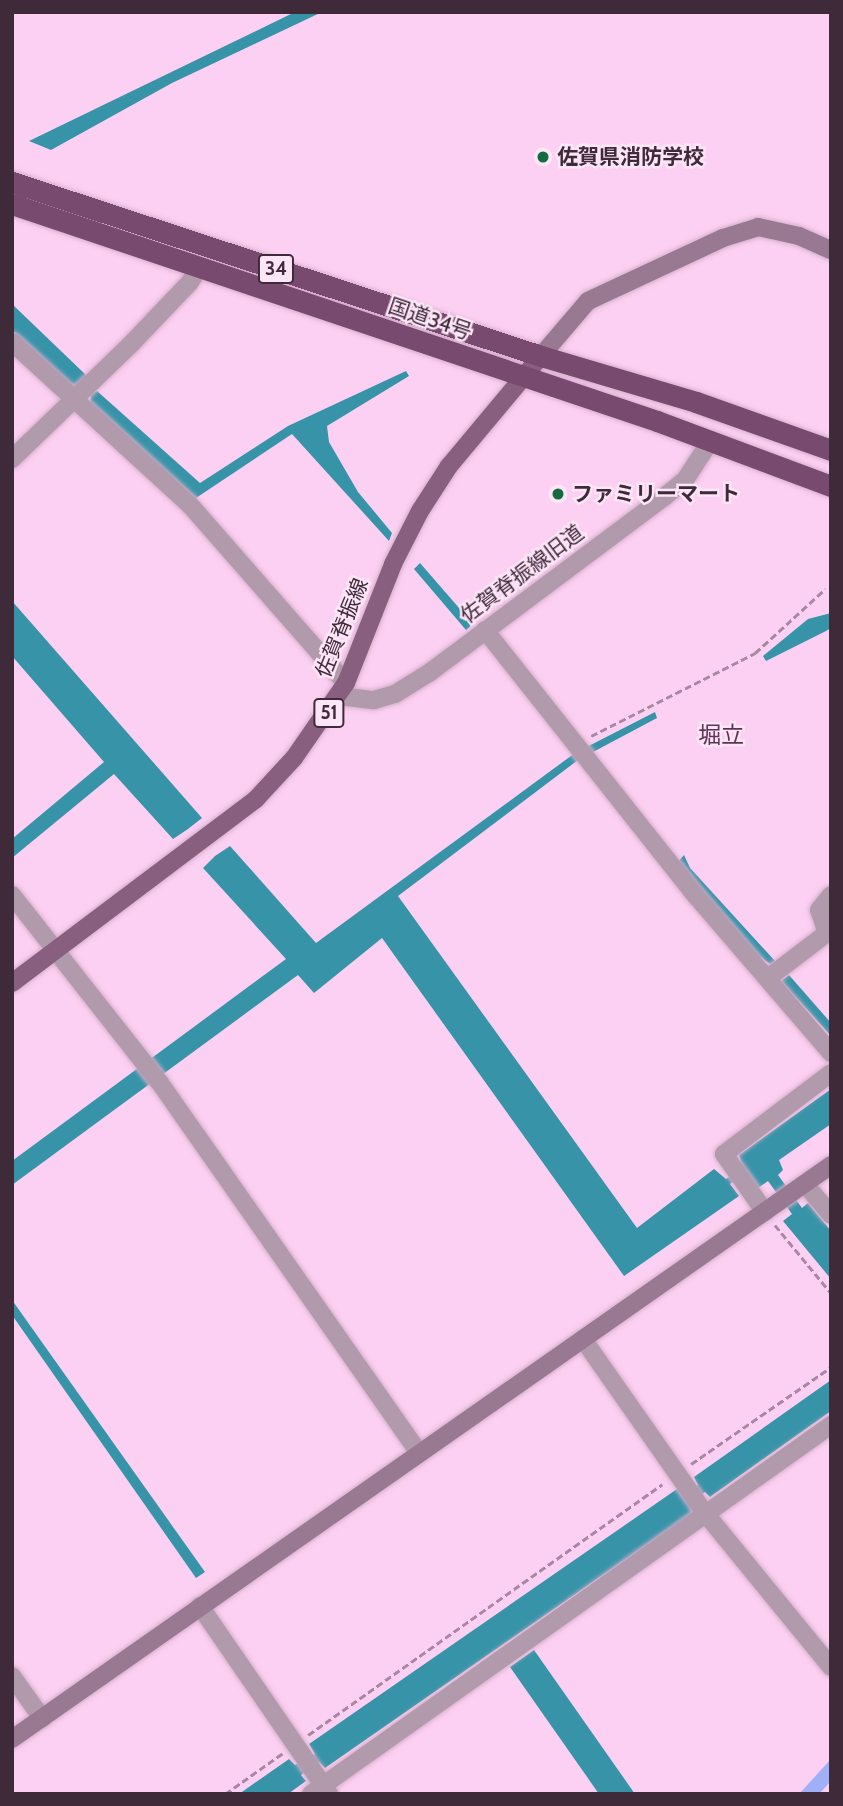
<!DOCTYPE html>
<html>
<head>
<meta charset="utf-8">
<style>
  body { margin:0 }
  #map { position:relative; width:843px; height:1806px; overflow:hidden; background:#fcd0f2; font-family:Cabin,"Noto Sans JP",sans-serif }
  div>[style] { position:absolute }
  .green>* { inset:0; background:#a0b0f8 }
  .water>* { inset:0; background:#3794a8 }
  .path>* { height:2.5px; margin-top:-1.25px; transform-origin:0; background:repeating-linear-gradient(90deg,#a987a1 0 7px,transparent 0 10.5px) }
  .roads { filter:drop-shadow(0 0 2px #d6afcd) drop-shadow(0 0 2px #d6afcd) }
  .street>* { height:18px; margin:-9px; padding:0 9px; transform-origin:9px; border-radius:9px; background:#b19aab }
  .secondary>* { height:18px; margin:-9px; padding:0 9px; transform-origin:9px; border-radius:9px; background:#997892 }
  .primary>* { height:18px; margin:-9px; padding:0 9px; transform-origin:9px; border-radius:9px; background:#885f7f }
  .highway>* { height:21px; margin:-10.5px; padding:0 10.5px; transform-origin:10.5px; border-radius:10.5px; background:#784a6f }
  .dots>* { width:19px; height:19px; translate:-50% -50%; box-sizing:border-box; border:4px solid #fce5f6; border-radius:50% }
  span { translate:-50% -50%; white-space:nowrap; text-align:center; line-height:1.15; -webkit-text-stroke:5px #fce5f6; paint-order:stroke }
  .shield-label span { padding:2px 5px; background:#fce5f6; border:2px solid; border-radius:5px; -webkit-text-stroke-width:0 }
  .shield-label { font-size:19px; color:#3f2a3a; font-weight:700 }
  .poi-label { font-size:21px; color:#3f2a3a; font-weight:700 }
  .left { translate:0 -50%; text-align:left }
  .street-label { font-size:21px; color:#3f2a3a }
  .neighbourhood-label { font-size:23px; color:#5f3357 }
  .frame { position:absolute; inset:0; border:14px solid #3f2a3a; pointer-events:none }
</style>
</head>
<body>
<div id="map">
  <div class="green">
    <i style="clip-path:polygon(831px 1759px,831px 1781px,819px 1794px,799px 1794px)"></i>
  </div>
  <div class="water">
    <i style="clip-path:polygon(295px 12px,322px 12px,172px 83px,51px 150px,29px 141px)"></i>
    <i style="clip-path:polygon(12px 304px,87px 376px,84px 381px,93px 393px,97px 391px,200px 483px,288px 426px,406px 371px,409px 376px,327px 426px,329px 442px,358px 492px,392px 533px,389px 541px,292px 434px,196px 498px,90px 404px,91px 397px,80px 385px,69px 387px,12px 330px)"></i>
    <i style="clip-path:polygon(420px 563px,473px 624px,466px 630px,414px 569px)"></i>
    <i style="clip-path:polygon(12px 601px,202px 818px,188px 829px,173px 839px,114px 774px,12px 858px,12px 839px,104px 762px,12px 656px)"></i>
    <i style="clip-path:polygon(831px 613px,831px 628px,826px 631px,766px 661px,763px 656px,808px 619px)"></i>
    <i style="clip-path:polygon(655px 712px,657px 718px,578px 760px,398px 896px,637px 1228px,714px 1169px,726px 1179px,743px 1168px,739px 1155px,831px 1089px,831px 1124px,779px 1160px,783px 1170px,778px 1175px,802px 1208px,808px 1203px,831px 1231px,831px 1279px,783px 1221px,792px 1214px,768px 1181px,758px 1188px,746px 1171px,730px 1184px,739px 1196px,624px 1276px,382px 938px,314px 993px,298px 975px,12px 1185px,12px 1161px,286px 959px,203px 868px,215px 856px,230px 846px,316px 943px,575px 753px)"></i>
    <i style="clip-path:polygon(684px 855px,690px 868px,775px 961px,770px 964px,758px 955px,678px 862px)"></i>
    <i style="clip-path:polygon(789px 975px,831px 1023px,831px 1036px,781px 981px)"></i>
    <i style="clip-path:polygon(12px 1300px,205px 1572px,196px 1578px,12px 1315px)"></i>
    <i style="clip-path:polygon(831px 1380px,831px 1411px,710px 1497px,705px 1492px,690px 1504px,695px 1511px,325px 1768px,319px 1762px,301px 1775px,306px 1781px,288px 1794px,239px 1794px,289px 1759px,295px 1765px,315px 1754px,309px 1744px,677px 1489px,682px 1496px,698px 1485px,694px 1477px)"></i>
    <i style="clip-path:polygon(534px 1650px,635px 1794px,599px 1794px,510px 1667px)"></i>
  </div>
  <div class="path">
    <i style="left:591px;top:736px;width:184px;rotate:-26.8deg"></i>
    <i style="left:755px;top:653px;width:95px;rotate:-42.4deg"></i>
    <i style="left:775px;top:1225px;width:88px;rotate:50.5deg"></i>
    <i style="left:691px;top:1464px;width:170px;rotate:-34.7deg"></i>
    <i style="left:308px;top:1735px;width:434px;rotate:-35.3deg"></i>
    <i style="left:225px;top:1794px;width:71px;rotate:-35.3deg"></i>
  </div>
  <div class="roads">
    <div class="street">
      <i style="left:12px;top:342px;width:241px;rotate:42.5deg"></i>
      <i style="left:190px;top:505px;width:237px;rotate:48.8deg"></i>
      <i style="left:12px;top:459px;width:167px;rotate:-44deg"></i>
      <i style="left:132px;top:343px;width:84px;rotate:-46.4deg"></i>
      <i style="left:190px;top:282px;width:17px;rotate:-59deg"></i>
      <i style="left:485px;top:630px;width:340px;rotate:51.6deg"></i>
      <i style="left:696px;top:896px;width:207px;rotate:49.3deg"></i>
      <i style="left:339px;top:696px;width:35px;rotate:7deg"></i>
      <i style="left:374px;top:700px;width:22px;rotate:-16deg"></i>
      <i style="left:395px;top:694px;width:40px;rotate:-32deg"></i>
      <i style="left:429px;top:673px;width:294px;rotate:-36.8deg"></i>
      <i style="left:664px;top:497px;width:27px;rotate:-39deg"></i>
      <i style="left:685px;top:480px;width:44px;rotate:-57deg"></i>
      <i style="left:12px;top:895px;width:239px;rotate:51.8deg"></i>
      <i style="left:160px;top:1083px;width:452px;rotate:55deg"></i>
      <i style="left:768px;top:978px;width:74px;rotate:-37.3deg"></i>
      <i style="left:827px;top:933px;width:24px;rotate:-109deg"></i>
      <i style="left:819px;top:910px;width:19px;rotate:-51deg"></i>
      <i style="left:805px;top:1184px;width:40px;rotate:50deg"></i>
      <i style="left:765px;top:1212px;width:71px;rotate:-125.3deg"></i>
      <i style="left:724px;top:1154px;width:134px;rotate:-37.1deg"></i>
      <i style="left:583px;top:1339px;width:213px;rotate:55deg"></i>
      <i style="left:705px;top:1513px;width:199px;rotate:50.7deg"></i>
      <i style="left:200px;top:1606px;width:228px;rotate:55.5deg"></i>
      <i style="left:12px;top:1676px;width:52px;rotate:54.5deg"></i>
      <i style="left:311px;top:1794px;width:638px;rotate:-35.36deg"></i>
    </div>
    <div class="secondary">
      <i style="left:541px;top:356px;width:72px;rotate:-49.5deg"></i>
      <i style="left:588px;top:301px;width:149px;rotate:-25deg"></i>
      <i style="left:723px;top:238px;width:37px;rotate:-17deg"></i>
      <i style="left:758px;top:227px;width:42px;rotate:12.4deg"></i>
      <i style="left:799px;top:236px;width:35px;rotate:24deg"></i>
      <i style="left:12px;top:1739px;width:1000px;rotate:-35.02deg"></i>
    </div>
    <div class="primary">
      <i style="left:12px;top:983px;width:306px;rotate:-37deg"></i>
      <i style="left:256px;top:799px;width:56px;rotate:-47.2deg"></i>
      <i style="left:294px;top:758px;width:91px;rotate:-55.3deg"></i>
      <i style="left:346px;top:683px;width:128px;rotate:-68.4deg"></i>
      <i style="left:393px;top:564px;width:59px;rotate:-63deg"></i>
      <i style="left:420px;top:511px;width:54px;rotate:-57.2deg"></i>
      <i style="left:449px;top:466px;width:143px;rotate:-50.1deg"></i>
    </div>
    <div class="highway">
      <i style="left:12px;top:182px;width:557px;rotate:18.21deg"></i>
      <i style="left:541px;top:356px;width:162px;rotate:16.5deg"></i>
      <i style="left:696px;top:402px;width:143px;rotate:19.6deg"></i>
      <i style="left:12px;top:204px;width:681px;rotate:18.59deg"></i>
      <i style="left:657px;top:421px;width:186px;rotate:20.5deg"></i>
    </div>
  </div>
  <div class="dots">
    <i style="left:543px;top:157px;background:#146b3e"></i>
    <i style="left:558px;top:494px;background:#146b3e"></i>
  </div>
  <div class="shield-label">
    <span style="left:276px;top:269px">34</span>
    <span style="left:329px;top:713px">51</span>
  </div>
  <div class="poi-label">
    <span class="left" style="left:557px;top:157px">佐賀県消防学校</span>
    <span class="left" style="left:572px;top:494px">ファミリーマート</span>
  </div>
  <div class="street-label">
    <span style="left:430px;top:319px;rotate:19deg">国道34号</span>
    <span style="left:522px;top:574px;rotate:-37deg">佐賀脊振線旧道</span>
    <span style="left:342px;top:628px;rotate:-68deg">佐賀脊振線</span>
  </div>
  <div class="neighbourhood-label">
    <span style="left:721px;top:735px">堀立</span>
  </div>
  <div class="frame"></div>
</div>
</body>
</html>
